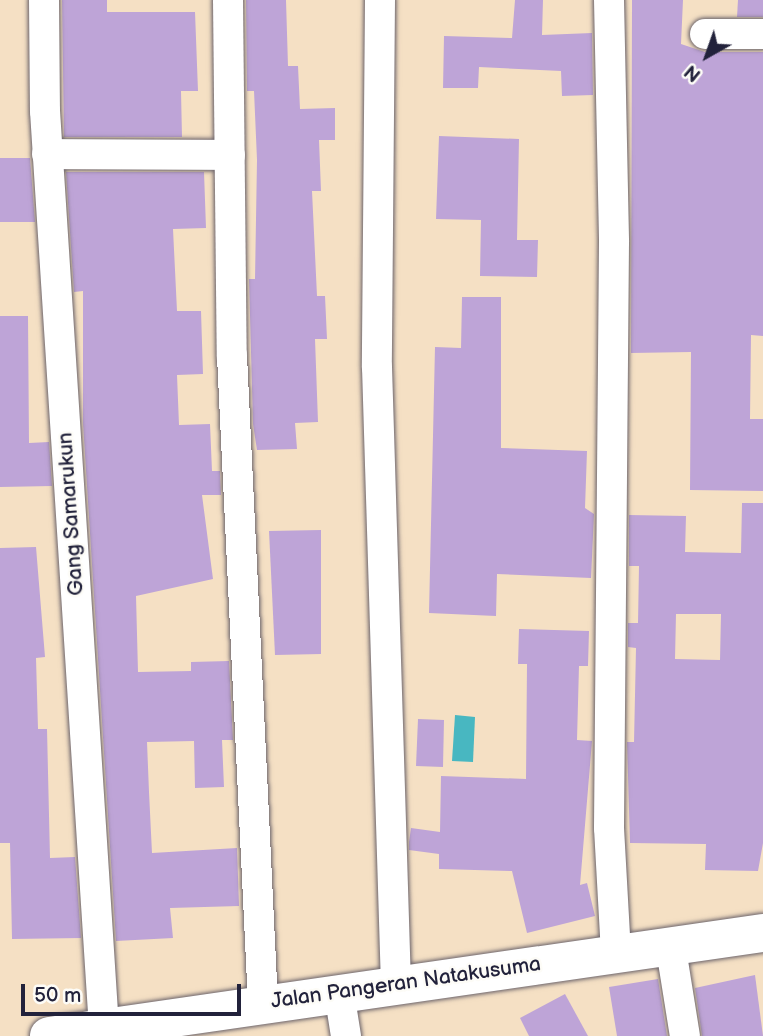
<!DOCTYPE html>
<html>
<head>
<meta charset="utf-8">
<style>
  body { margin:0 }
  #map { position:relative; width:763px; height:1036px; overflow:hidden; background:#f5e0c4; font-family:"Balsamiq Sans",sans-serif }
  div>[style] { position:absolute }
  .water>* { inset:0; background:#48b7c1 }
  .building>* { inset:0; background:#bea4d7 }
  .roads { filter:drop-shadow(0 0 2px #6c646b) drop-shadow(0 0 2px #6c646b) }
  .street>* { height:30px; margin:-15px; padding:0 15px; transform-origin:15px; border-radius:15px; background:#fff }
  .secondary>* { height:38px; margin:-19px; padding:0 19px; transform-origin:19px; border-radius:19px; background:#fff }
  span { translate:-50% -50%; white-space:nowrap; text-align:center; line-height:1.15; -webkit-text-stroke:5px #fdfcf7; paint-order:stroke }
  .street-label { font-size:21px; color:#22223b }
  .north { position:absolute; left:672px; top:21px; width:70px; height:70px; -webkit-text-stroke:5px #fdfcf7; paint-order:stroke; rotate:220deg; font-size:19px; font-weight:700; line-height:28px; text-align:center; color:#22223b }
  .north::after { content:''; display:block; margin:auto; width:24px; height:32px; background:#22223b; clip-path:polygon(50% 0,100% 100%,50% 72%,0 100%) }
  .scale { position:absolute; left:21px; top:984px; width:220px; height:32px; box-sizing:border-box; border:4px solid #22223b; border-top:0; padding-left:9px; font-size:21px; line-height:24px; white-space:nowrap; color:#22223b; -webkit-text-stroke:5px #fdfcf7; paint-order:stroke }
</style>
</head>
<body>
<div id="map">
  <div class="water">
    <i style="clip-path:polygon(455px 715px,475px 717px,473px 762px,452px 761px)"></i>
  </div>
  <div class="building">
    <i style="clip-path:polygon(62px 0,107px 0,107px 12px,195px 12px,198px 91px,181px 91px,182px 137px,64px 137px)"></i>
    <i style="clip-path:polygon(246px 0,286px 0,288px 66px,298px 66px,300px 109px,335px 108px,335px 140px,319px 140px,321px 191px,312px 191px,317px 296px,325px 296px,327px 339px,315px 339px,318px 422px,295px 423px,297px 449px,257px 450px,253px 424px,249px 279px,255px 279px,257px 160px,254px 91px,247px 91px)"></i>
    <i style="clip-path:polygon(515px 0,543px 0,542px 35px,592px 33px,593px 95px,562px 96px,561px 71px,479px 67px,478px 88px,443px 88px,444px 36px,512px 38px)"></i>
    <i style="clip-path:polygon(632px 0,683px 0,681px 44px,705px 52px,763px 52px,763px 336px,751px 335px,750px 419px,763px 419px,763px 491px,690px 490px,691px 352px,631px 353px)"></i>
    <i style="clip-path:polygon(738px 0,763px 0,763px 17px,737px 17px)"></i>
    <i style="clip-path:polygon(439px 136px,519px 139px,517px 240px,538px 240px,537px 277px,480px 276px,481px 220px,436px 219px)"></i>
    <i style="clip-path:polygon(0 158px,30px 158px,35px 222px,0 222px)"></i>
    <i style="clip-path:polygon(66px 172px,204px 172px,206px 228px,173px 229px,177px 311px,201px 311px,203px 374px,177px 375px,179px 425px,210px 424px,212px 471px,220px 471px,221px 495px,202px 495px,213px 579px,136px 596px,138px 672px,191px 671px,191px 662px,229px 661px,233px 740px,222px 740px,224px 787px,195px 788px,194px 741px,147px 742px,149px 792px,152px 853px,237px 848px,239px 906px,170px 908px,173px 938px,116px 941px,83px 423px,83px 291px,74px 292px)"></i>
    <i style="clip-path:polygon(462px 297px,501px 297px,501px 448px,587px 451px,585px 508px,594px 514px,591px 578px,497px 574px,496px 616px,429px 613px,435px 347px,461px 348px)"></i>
    <i style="clip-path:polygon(0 316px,28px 316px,29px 443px,49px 442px,52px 486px,0 487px)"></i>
    <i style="clip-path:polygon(evenodd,742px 503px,763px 503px,763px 843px,758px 871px,705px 870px,706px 844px,630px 843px,627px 742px,634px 742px,636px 648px,628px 647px,628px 623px,638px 623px,639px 566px,629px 566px,629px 515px,686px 516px,685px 552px,741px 553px,742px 503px,676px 614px,721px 614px,720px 660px,675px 659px,676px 614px)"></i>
    <i style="clip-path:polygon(321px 530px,321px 654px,275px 655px,269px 531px)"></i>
    <i style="clip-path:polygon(36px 547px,45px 657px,36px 658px,38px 729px,47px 729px,50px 858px,75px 857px,81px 938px,12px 939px,10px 843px,0 843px,0 548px)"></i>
    <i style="clip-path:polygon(519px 629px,589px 631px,588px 666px,579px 666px,577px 740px,592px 741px,580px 885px,587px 883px,595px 916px,527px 933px,512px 871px,439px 869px,439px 854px,409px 850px,409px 842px,411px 828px,440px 832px,441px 776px,526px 779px,527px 664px,518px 664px)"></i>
    <i style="clip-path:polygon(418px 719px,444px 720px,443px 767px,416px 766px)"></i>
    <i style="clip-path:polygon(755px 975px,763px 1036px,702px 1036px,695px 988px)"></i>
    <i style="clip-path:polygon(658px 979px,667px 1036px,617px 1036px,609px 987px)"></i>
    <i style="clip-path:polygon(565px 994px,588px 1036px,529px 1036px,520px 1018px)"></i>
  </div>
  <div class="roads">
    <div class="street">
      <i style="left:44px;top:0;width:111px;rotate:89.5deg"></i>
      <i style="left:45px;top:111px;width:920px;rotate:86.32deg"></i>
      <i style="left:228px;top:0;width:356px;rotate:89.4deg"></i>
      <i style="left:232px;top:356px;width:648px;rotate:87.26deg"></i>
      <i style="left:380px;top:0;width:367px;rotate:90.5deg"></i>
      <i style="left:377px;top:367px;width:618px;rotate:88.24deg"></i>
      <i style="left:609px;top:0;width:242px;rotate:88.8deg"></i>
      <i style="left:614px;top:242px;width:586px;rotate:90.49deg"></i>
      <i style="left:609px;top:828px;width:127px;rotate:86.8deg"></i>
      <i style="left:705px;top:34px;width:58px"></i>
      <i style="left:47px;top:154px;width:183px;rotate:0.3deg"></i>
      <i style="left:671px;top:949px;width:88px;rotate:80.9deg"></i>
      <i style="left:339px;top:992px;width:45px;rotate:81deg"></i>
    </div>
    <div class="secondary">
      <i style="left:49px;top:1036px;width:721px;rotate:-8.21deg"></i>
    </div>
  </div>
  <div class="street-label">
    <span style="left:71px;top:514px;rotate:-94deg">Gang Samarukun</span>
    <span style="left:406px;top:983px;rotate:-8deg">Jalan Pangeran Natakusuma</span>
  </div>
  <div class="north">N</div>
  <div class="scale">50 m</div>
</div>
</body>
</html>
